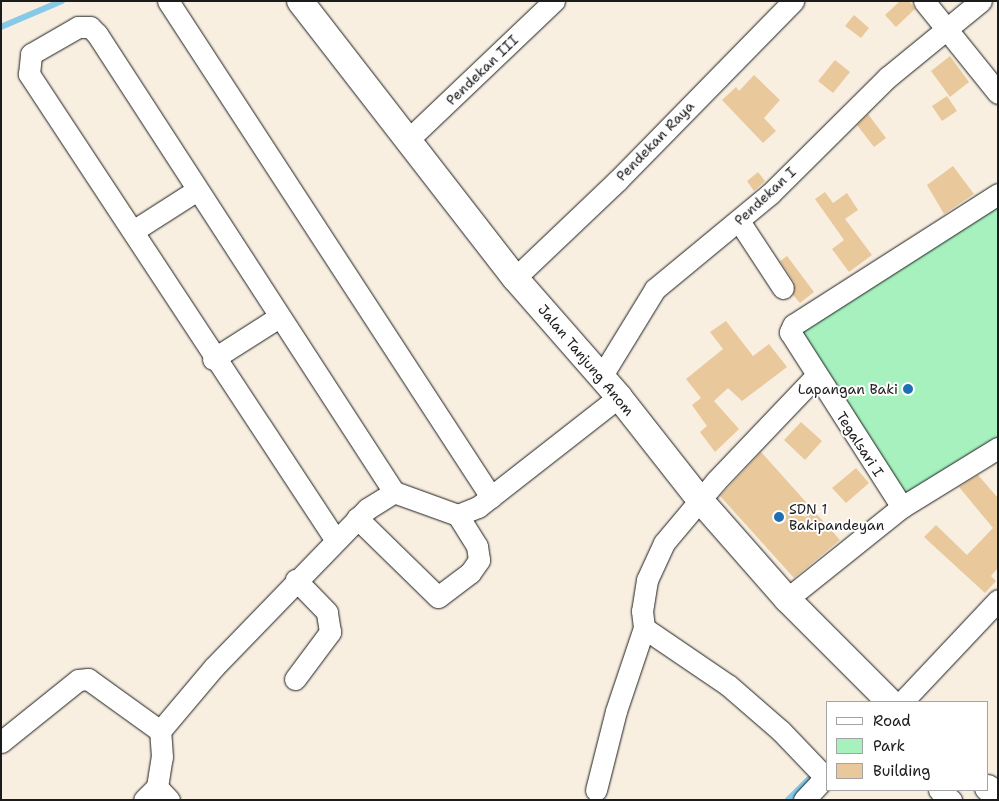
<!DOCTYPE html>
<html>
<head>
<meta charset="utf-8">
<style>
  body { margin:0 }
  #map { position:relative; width:999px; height:801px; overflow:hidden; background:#f8efe1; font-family:"Shantell Sans",sans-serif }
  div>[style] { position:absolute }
  .green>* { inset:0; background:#a7f1bf }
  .stream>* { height:5.5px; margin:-2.75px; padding:0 2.75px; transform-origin:2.75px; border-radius:2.75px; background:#87cae8 }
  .building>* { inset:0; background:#e9c99b }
  .roads { filter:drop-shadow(0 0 1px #1c1c1c) drop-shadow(0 0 1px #1c1c1c) }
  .minor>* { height:21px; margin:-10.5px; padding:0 10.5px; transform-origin:10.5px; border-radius:10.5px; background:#fff }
  .major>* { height:26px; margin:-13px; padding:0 13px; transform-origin:13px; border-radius:13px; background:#fff }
  .dots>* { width:14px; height:14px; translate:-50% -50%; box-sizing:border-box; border:2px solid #fff; border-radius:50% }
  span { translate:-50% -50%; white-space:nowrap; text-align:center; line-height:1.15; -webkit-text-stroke:4px #fff; paint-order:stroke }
  .street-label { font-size:14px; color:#1c1c1c }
  .poi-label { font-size:14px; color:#1c1c1c }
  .right { translate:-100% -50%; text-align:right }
  .left { translate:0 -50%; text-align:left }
  .frame { position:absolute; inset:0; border:2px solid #1c1c1c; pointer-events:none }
  .legend { position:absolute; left:826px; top:701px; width:162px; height:90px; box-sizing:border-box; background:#fff; border:1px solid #a4a4a4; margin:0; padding:6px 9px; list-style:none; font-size:15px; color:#1c1c1c }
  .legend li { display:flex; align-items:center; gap:10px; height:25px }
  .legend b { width:25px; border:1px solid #a4a4a4 }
</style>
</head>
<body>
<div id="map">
  <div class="green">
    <i style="clip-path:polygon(998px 196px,998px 437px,896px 502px,787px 341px)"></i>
  </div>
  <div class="stream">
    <i style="left:1px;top:27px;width:66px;rotate:-23.1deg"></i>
    <i style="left:788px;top:800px;width:30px;rotate:-45deg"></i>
  </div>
  <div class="building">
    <i style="clip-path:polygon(900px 1px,909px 1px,915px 9px,896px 27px,885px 15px)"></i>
    <i style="clip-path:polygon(854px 15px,869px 28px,861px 38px,845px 26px)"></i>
    <i style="clip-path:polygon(950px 56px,969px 82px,950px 97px,931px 71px)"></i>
    <i style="clip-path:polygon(835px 60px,850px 72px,833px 93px,818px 81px)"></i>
    <i style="clip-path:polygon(754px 75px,780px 100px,764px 118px,776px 131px,763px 143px,722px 100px,736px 87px,739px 91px)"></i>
    <i style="clip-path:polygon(947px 96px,957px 111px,942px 121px,932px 106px)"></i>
    <i style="clip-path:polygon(868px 114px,886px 138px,874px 147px,857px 125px)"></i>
    <i style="clip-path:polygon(953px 166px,974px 194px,944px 214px,927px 185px)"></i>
    <i style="clip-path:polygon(758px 172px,765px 181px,754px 191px,747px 181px)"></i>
    <i style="clip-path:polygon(825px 192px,833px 203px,847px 193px,858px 210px,845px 219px,872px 255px,849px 272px,832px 249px,844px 240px,815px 199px)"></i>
    <i style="clip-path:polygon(787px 256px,814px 292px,800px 303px,793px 295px,794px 282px,780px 261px)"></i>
    <i style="clip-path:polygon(726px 321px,753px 356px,769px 344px,787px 367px,742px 401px,728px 388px,714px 401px,739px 429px,715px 452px,700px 432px,707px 426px,692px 405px,701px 398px,686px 379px,723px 349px,710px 332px)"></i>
    <i style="clip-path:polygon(801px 422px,822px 441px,805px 460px,784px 440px)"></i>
    <i style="clip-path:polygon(761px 452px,840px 540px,794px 578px,720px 496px)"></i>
    <i style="clip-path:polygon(856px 468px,869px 483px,846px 503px,832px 488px)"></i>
    <i style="clip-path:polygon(978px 475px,998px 498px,998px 568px,991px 576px,996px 581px,985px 593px,924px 537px,936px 525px,967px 555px,993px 528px,959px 487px)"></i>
  </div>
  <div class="roads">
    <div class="minor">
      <i style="left:168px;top:1px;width:592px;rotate:56.93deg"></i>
      <i style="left:924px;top:1px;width:118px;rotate:51.2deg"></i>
      <i style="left:410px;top:138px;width:199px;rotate:-43.6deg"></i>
      <i style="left:998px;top:194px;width:243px;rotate:147.4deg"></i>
      <i style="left:793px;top:325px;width:8px;rotate:113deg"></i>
      <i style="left:790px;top:332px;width:208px;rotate:57.4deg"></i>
      <i style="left:902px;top:507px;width:113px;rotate:-31.6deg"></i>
      <i style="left:739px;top:221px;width:80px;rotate:56.7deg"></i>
      <i style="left:133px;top:231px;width:76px;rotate:-32.6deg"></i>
      <i style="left:515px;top:278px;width:141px;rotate:-43.6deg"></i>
      <i style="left:617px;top:181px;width:252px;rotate:-45.6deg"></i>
      <i style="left:213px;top:359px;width:78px;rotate:-32.5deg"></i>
      <i style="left:601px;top:377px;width:103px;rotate:-58.5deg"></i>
      <i style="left:655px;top:289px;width:149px;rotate:-39.6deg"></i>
      <i style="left:770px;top:194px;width:166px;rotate:-44.8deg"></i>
      <i style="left:888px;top:77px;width:120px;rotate:-39.3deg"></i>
      <i style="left:815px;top:377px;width:144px;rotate:133.6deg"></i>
      <i style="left:716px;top:481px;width:81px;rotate:130deg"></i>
      <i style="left:664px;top:543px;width:41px;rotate:114.7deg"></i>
      <i style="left:647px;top:580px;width:31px;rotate:99deg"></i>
      <i style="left:642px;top:611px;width:17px;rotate:83deg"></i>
      <i style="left:644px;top:628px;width:102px;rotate:34.2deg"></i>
      <i style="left:728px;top:685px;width:70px;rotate:41deg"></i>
      <i style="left:781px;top:731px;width:64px;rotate:46.3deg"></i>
      <i style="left:357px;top:518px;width:113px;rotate:44.3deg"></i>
      <i style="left:438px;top:597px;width:40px;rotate:-37deg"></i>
      <i style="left:470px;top:573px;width:16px;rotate:-55deg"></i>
      <i style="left:479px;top:560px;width:14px;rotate:-98deg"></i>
      <i style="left:477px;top:546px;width:36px;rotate:-122deg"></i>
      <i style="left:335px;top:539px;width:557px;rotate:-123.35deg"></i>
      <i style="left:29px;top:74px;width:20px;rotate:-84deg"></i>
      <i style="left:31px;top:54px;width:54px;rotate:-29.9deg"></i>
      <i style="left:78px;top:27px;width:12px"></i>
      <i style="left:90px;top:27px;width:10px;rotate:45deg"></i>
      <i style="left:97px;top:34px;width:546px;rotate:57.04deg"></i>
      <i style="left:787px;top:599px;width:147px;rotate:-38.7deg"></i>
      <i style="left:295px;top:679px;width:59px;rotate:-53.3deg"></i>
      <i style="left:330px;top:632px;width:20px;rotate:-99deg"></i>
      <i style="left:327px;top:612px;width:45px;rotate:-134.1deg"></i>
      <i style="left:902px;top:702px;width:140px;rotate:-46.7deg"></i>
      <i style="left:1px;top:742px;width:99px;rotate:-38.8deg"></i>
      <i style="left:78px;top:680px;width:10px;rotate:-6deg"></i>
      <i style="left:88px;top:679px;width:89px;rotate:35.8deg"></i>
      <i style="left:596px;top:790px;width:81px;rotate:-75.8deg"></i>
      <i style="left:616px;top:711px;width:88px;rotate:-71.4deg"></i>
      <i style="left:939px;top:790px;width:16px;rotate:40deg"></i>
      <i style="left:144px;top:800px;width:18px;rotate:-45deg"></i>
      <i style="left:169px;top:800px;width:18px;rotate:-133deg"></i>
      <i style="left:157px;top:787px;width:30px;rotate:-81deg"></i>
      <i style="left:162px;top:757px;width:26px;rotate:-94deg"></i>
      <i style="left:160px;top:731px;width:84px;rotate:-49.8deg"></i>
      <i style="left:214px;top:667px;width:220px;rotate:-45.9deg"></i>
      <i style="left:367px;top:509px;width:32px;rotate:-32deg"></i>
      <i style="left:394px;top:492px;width:68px;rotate:19.8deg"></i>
      <i style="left:458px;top:515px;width:22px;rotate:-22deg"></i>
      <i style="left:478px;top:507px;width:179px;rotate:-38deg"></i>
      <i style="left:804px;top:800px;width:35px;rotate:-47deg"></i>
    </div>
    <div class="major">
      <i style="left:300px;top:1px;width:351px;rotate:52.2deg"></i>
      <i style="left:515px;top:278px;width:158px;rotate:48.8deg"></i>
      <i style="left:619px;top:397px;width:131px;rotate:51.8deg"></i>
      <i style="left:700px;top:500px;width:132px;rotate:48.7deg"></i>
      <i style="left:787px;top:599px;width:146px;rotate:45deg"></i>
      <i style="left:988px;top:788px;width:13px;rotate:39deg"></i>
    </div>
  </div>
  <div class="dots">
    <i style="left:908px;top:389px;background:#1f6fb2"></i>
    <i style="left:779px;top:517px;background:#1f6fb2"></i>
  </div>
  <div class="street-label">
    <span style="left:482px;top:70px;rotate:-44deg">Pendekan III</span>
    <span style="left:655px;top:141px;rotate:-46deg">Pendekan Raya</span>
    <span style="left:765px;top:196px;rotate:-43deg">Pendekan I</span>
    <span style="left:586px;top:360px;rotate:50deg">Jalan Tanjung Anom</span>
    <span style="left:860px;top:444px;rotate:57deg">Tegalsari I</span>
  </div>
  <div class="poi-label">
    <span class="right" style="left:898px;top:389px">Lapangan Baki</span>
    <span class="left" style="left:789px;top:517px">SDN 1<br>Bakipandeyan</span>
  </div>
  <div class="frame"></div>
  <ul class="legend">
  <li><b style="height:6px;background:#fff"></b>Road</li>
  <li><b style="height:14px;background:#a7f1bf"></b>Park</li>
  <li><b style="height:14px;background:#e9c99b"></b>Building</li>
  </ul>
</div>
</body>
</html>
